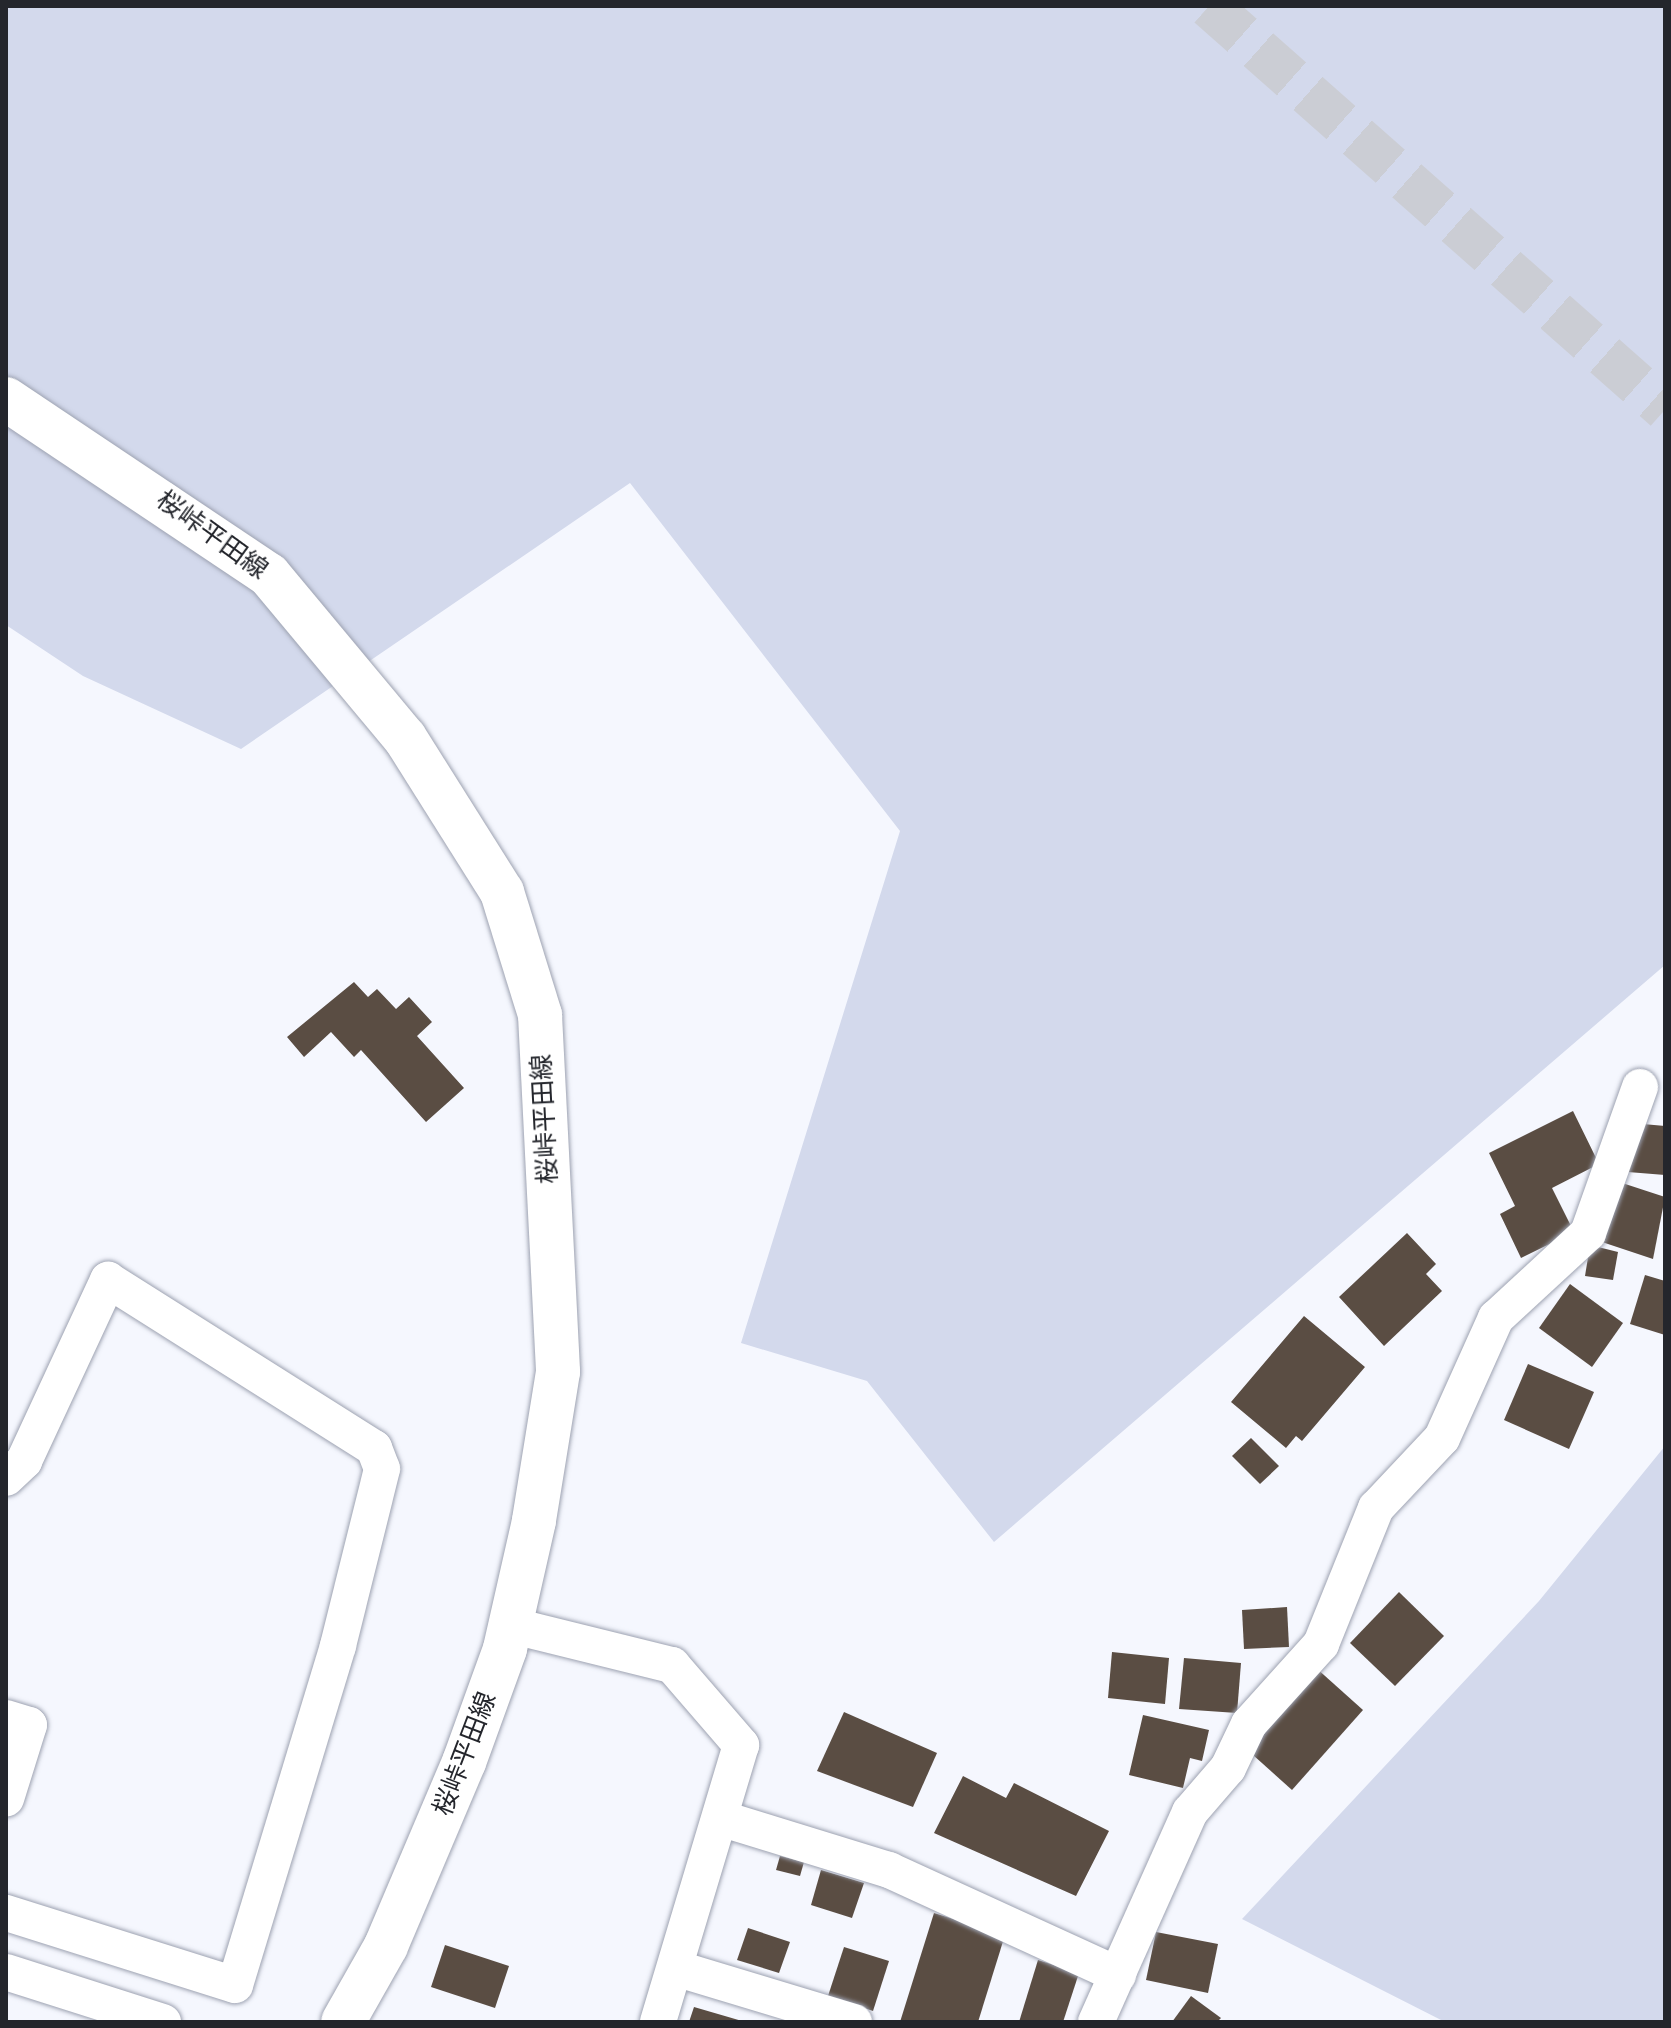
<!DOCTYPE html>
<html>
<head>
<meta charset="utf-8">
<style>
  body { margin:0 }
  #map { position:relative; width:1671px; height:2028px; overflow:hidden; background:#f5f7fe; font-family:"Fira Sans","Noto Sans JP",sans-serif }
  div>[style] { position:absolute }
  .green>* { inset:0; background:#d3d9ec }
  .building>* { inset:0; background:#5a4d43 }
  .tertiary-tunnel>* { height:44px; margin-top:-22px; transform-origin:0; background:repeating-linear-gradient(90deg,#cbcdd4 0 44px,transparent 0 66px) }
  .roads { filter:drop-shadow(0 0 2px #9da2b1) drop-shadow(0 0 2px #9da2b1) }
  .minor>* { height:36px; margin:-18px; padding:0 18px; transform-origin:18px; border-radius:18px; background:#fff }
  .secondary>* { height:44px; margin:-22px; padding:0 22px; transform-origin:22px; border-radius:22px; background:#fff }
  span { translate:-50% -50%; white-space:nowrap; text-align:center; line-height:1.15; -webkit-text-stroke:8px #fff; paint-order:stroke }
  .street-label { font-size:26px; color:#24262c }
  .frame { position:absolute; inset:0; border:8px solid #24262c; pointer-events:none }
</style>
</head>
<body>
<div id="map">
  <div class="green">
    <i style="clip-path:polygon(6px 6px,1665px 6px,1665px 965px,994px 1542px,867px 1381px,741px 1343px,900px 831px,630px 483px,241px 749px,83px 676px,6px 625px)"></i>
    <i style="clip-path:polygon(1665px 1446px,1665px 2022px,1445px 2022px,1242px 1919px,1539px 1601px)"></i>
  </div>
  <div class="building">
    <i style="clip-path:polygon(354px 982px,368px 997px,377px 989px,396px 1009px,409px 997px,432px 1022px,417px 1036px,464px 1088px,426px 1122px,361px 1050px,354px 1057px,331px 1032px,304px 1057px,287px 1037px)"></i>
    <i style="clip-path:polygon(1573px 1111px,1599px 1164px,1552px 1188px,1574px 1232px,1521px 1258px,1500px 1214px,1515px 1206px,1489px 1153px)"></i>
    <i style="clip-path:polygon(1632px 1123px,1665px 1126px,1665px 1175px,1628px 1172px)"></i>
    <i style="clip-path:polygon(1613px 1180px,1665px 1197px,1653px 1259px,1593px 1239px)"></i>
    <i style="clip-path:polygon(1407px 1233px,1436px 1264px,1426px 1274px,1442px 1291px,1384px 1346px,1339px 1297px)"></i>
    <i style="clip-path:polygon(1590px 1245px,1618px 1252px,1613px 1280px,1585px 1276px)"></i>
    <i style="clip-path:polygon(1645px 1275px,1665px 1281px,1665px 1335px,1630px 1324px)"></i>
    <i style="clip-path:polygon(1570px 1284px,1623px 1323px,1592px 1367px,1539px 1328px)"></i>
    <i style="clip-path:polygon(1304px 1316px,1365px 1367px,1302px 1441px,1296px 1436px,1286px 1448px,1231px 1402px)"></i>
    <i style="clip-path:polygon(1528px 1364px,1594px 1392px,1569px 1449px,1504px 1420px)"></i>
    <i style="clip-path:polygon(1251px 1438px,1279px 1466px,1260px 1484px,1232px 1456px)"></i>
    <i style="clip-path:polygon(1399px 1592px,1444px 1636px,1395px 1686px,1350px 1643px)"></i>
    <i style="clip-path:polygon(1287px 1607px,1289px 1647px,1244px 1649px,1242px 1610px)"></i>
    <i style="clip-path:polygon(1112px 1652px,1169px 1658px,1165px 1704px,1108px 1698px)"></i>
    <i style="clip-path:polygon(1184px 1658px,1241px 1663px,1237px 1713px,1179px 1709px)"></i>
    <i style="clip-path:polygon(1315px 1667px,1363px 1710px,1292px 1790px,1244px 1747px)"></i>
    <i style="clip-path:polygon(844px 1712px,937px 1753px,913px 1807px,817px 1771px)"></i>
    <i style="clip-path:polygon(1143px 1715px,1209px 1730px,1202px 1761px,1190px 1758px,1183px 1788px,1129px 1775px)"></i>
    <i style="clip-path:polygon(963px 1776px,1006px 1798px,1014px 1783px,1109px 1831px,1076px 1896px,934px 1833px)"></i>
    <i style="clip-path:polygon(780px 1856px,804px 1862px,800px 1876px,776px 1870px)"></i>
    <i style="clip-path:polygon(821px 1870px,864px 1883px,852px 1918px,811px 1905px)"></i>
    <i style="clip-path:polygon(934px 1913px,1005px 1935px,978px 2022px,900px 2022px)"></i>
    <i style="clip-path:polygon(748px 1928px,790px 1942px,779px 1973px,737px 1960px)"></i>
    <i style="clip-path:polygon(1156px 1932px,1218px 1944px,1208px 1993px,1146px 1980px)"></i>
    <i style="clip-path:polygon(445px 1945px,509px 1966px,495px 2008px,431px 1987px)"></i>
    <i style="clip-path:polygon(844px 1947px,889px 1961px,873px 2011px,828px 1996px)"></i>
    <i style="clip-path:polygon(1038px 1960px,1079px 1973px,1063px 2022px,1019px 2022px)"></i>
    <i style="clip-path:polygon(1191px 1996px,1221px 2018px,1217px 2022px,1172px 2022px)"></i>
    <i style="clip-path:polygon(694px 2007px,742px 2021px,742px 2022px,689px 2022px)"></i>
  </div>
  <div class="tertiary-tunnel">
    <i style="left:1209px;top:6px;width:609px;rotate:41.47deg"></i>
  </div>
  <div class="roads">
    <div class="minor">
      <i style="left:6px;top:1478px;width:25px;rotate:-43deg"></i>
      <i style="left:24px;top:1461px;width:200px;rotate:-65.1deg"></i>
      <i style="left:108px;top:1280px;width:315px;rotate:32.3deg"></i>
      <i style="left:374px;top:1448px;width:22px;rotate:69deg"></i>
      <i style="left:382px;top:1469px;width:182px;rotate:104deg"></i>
      <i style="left:338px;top:1646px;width:354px;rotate:106.9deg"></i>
      <i style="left:235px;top:1985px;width:240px;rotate:-162.5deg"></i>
      <i style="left:510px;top:1625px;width:167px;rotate:13.9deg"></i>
      <i style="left:672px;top:1665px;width:106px;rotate:49.2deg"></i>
      <i style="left:741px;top:1745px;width:289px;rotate:106.7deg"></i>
      <i style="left:6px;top:1718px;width:24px;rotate:17deg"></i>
      <i style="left:29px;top:1725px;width:77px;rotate:107.3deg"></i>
      <i style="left:720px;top:1818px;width:177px;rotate:17.1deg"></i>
      <i style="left:889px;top:1870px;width:252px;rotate:24.6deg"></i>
      <i style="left:675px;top:1968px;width:187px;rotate:16.8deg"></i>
      <i style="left:6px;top:1972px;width:165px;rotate:17.7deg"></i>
      <i style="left:1096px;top:2022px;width:230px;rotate:-65.9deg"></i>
      <i style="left:1190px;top:1812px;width:58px;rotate:-49.2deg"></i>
      <i style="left:1228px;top:1768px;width:49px;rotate:-64.5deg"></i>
      <i style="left:1249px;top:1724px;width:108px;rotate:-48deg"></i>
      <i style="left:1321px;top:1644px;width:147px;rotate:-68deg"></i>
      <i style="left:1376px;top:1508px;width:96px;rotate:-46.7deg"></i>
      <i style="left:1442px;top:1438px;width:132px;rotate:-65.8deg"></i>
      <i style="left:1496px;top:1318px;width:125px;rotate:-42.7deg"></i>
      <i style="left:1588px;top:1233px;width:155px;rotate:-70.4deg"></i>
    </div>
    <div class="secondary">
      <i style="left:6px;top:399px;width:316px;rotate:33.8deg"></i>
      <i style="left:269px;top:575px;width:212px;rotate:50.2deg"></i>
      <i style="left:405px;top:738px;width:182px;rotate:57.8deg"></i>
      <i style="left:502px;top:892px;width:129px;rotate:72.8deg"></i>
      <i style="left:540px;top:1015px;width:357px;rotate:87.1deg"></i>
      <i style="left:558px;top:1372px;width:151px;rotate:99.2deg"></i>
      <i style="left:534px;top:1521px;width:131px;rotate:102.8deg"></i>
      <i style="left:505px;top:1649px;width:120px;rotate:109.9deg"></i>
      <i style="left:464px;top:1762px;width:200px;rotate:113deg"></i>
      <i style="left:386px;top:1946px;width:87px;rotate:119.5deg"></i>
    </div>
  </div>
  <div class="street-label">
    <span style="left:212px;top:535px;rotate:36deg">桜峠平田線</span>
    <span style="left:545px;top:1119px;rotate:-93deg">桜峠平田線</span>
    <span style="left:465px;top:1754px;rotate:-69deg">桜峠平田線</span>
  </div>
  <div class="frame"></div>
</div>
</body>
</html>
